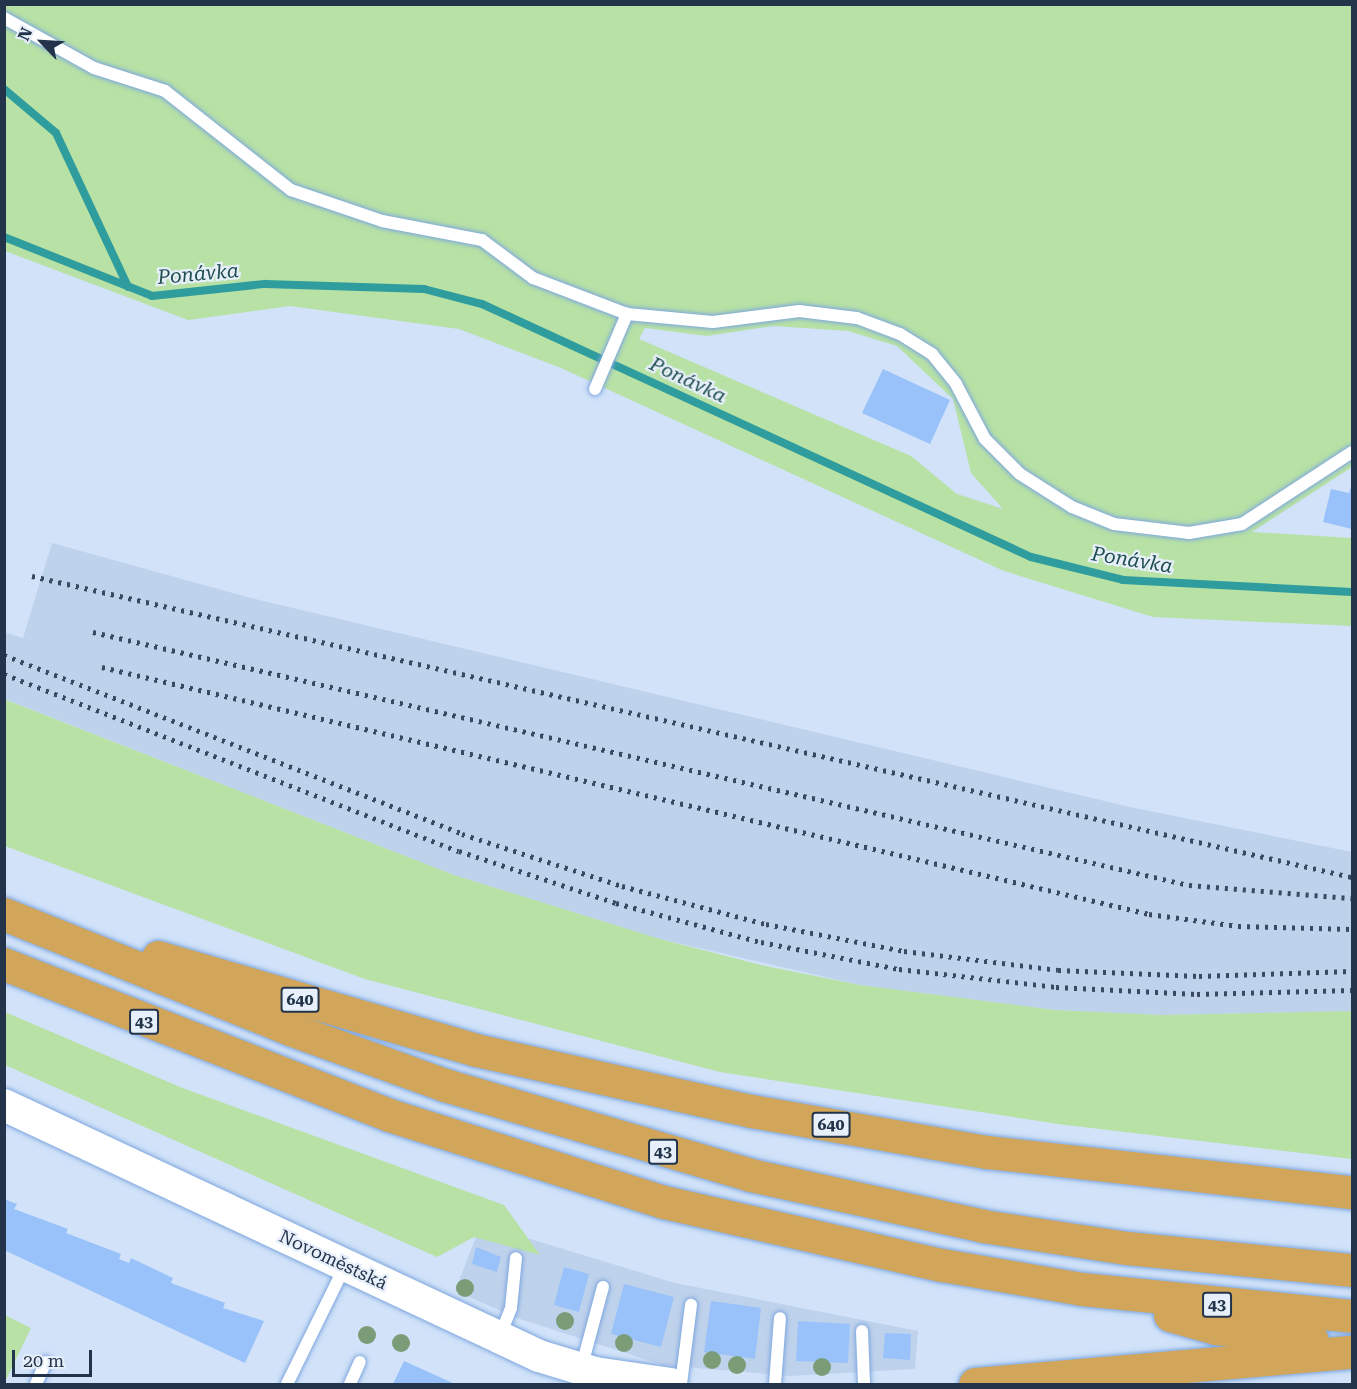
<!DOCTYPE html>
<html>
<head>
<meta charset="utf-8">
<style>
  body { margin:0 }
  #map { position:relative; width:1357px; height:1389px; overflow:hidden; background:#d1e2f9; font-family:"Roboto Serif",serif }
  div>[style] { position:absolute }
  .built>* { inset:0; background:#bfd2ec }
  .green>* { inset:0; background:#b7e1a5 }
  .stream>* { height:8px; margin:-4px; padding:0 4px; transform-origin:4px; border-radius:4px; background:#2f9c9d }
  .building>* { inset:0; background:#99c2fb }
  .roads { filter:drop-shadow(0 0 2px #7ea7de) drop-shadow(0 0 2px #7ea7de) }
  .service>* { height:12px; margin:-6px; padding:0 6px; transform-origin:6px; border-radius:6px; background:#fff }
  .tertiary>* { height:32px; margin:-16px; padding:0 16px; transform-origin:16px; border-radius:16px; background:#fff }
  .trunk>* { height:33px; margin:-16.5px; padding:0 16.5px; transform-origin:16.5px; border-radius:16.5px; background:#d2a65a }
  .rail>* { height:4.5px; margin-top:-2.25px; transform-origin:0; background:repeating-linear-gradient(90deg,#394a60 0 3px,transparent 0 9px) }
  .trees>* { width:18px; height:18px; margin:-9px; border-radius:50%; background:#7a9d78 }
  span { translate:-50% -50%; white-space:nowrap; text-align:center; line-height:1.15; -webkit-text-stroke:4.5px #e6effa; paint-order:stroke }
  .shield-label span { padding:2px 4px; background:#e6effa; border:2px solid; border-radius:4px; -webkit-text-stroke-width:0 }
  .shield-label { font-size:16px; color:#23344a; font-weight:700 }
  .street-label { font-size:18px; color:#23344a }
  .water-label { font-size:20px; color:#1f4d4d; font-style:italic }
  .frame { position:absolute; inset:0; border:6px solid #23344a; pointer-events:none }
  .north { position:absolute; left:12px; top:12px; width:60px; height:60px; -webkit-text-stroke:4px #e6effa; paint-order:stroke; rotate:295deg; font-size:16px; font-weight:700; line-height:24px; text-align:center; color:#23344a }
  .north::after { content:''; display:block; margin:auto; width:21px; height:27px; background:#23344a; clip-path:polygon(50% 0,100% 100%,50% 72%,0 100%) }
  .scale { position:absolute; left:12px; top:1350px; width:80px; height:27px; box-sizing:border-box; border:3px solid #23344a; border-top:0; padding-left:8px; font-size:18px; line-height:21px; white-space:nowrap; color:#23344a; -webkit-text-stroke:4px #e6effa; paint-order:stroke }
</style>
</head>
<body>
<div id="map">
  <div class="built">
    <i style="clip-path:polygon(52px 543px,247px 597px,1130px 807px,1352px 852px,1352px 1011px,1161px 1015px,1055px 1010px,860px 985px,660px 939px,454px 875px,5px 699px,4px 632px,23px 638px)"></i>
    <i style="clip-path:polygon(481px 1224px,675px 1283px,918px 1331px,915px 1369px,790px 1376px,663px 1365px,520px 1319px,455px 1291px)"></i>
  </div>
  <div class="green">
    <i style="clip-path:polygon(evenodd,5px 5px,1352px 5px,1352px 467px,1252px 532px,1352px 538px,1352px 626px,1153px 617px,1004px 571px,561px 368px,459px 329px,290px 306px,188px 320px,5px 251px,5px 5px,773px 326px,848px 331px,897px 346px,953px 399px,971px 473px,1003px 509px,957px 494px,911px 456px,639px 339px,645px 328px,707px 336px,773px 326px)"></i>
    <i style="clip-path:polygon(4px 699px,454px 875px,660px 939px,761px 965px,860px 985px,1055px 1010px,1161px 1015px,1352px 1011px,1352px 1159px,1058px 1124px,720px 1072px,365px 979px,5px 846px)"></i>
    <i style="clip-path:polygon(5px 1012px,180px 1087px,504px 1205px,540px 1255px,474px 1237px,437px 1257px,5px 1065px)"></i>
    <i style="clip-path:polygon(5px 1315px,31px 1328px,5px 1382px,4px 1382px)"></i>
  </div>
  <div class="stream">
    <i style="left:4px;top:89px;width:68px;rotate:40.2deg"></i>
    <i style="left:56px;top:133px;width:170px;rotate:64.9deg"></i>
    <i style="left:4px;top:237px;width:159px;rotate:21.7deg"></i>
    <i style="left:152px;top:296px;width:114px;rotate:-6.1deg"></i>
    <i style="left:265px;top:284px;width:159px;rotate:1.8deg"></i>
    <i style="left:424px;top:289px;width:60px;rotate:14.5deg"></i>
    <i style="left:482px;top:304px;width:604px;rotate:24.74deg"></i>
    <i style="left:1031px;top:557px;width:95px;rotate:14deg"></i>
    <i style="left:1123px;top:580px;width:229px;rotate:3deg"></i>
  </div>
  <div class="building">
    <i style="clip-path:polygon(883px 369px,950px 400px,930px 444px,862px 413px)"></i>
    <i style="clip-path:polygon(1352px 484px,1352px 529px,1323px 522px,1331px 489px,1349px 493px)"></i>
    <i style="clip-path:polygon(4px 1199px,17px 1204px,14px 1209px,68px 1229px,66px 1233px,121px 1254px,119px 1259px,129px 1263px,131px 1258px,173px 1278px,171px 1283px,225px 1303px,223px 1308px,264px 1321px,245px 1363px,4px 1250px)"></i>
    <i style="clip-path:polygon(476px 1247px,501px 1257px,497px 1272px,472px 1264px)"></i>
    <i style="clip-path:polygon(564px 1267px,589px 1274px,579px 1312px,554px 1305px)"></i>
    <i style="clip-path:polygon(624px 1284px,674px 1297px,661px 1347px,611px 1334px)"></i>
    <i style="clip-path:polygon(711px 1301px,761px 1308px,755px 1359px,704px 1352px)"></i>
    <i style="clip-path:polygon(798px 1321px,850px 1324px,848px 1363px,796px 1361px)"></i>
    <i style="clip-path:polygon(885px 1333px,911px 1334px,910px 1360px,883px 1358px)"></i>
    <i style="clip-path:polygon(404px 1361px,455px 1384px,393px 1384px)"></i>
  </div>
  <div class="roads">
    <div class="service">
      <i style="left:4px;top:18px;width:103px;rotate:29.1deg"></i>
      <i style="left:94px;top:68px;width:75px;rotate:17.9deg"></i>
      <i style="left:165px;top:91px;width:160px;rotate:38.2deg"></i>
      <i style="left:291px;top:190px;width:96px;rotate:18.8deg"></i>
      <i style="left:382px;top:221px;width:102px;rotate:10.8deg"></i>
      <i style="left:482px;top:240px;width:64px;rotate:36.7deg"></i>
      <i style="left:533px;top:278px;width:101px;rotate:21deg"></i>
      <i style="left:627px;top:314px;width:86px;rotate:5.3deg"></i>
      <i style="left:713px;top:322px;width:87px;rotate:-7.3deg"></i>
      <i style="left:799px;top:311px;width:58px;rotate:6.9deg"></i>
      <i style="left:857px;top:318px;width:46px;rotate:20.4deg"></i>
      <i style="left:900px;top:334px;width:38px;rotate:32deg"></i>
      <i style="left:932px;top:354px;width:38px;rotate:51deg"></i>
      <i style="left:956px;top:384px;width:62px;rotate:62.2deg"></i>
      <i style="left:985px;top:439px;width:49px;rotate:45deg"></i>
      <i style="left:1020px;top:474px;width:62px;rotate:32.4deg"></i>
      <i style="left:1072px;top:507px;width:45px;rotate:22deg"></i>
      <i style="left:1114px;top:524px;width:76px;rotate:6.8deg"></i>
      <i style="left:1189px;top:533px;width:54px;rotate:-9.6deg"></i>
      <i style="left:1242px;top:524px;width:131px;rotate:-33.2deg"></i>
      <i style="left:595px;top:389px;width:82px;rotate:-66.9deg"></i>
      <i style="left:862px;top:1331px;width:53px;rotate:87.8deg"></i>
      <i style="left:499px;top:1338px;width:32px;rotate:-68deg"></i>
      <i style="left:511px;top:1308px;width:50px;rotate:-84.3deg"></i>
      <i style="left:581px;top:1369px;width:85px;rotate:-75deg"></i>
      <i style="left:36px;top:1384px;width:24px;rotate:-66deg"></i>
      <i style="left:287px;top:1384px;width:131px;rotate:-63.8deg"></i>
      <i style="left:350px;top:1384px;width:24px;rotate:-66deg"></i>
      <i style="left:681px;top:1384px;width:80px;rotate:-82.8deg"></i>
      <i style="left:775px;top:1384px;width:66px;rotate:-85.7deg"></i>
    </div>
    <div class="tertiary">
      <i style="left:4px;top:1105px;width:591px;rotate:25.13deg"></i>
      <i style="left:539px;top:1356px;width:59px;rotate:16.9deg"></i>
      <i style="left:595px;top:1373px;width:77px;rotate:8.2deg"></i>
    </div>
    <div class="trunk">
      <i style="left:4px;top:914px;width:308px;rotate:21.9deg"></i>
      <i style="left:290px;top:1029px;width:165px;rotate:19.9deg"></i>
      <i style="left:445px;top:1085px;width:318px;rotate:16.4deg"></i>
      <i style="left:750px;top:1175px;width:239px;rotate:12.3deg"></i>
      <i style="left:983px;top:1226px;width:146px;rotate:8.7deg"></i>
      <i style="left:1127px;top:1248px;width:226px;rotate:5.6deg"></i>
      <i style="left:158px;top:957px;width:331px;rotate:16.3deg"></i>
      <i style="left:476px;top:1050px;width:283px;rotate:12.5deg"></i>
      <i style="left:752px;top:1111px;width:239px;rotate:9.9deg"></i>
      <i style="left:987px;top:1152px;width:367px;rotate:6.3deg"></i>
      <i style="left:4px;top:964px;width:414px;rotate:21.4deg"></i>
      <i style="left:389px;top:1115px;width:288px;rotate:17.6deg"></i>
      <i style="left:664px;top:1202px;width:285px;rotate:12.8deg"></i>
      <i style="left:942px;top:1265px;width:142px;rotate:9.7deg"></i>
      <i style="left:1082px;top:1289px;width:271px;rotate:5.7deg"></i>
      <i style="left:1170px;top:1315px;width:48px;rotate:15.8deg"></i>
      <i style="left:1216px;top:1328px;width:96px;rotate:6.6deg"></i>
      <i style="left:975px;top:1384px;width:378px;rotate:-4.9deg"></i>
    </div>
  </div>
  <div class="rail">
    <i style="left:32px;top:576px;width:1354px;rotate:12.85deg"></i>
    <i style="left:93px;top:632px;width:1125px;rotate:13deg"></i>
    <i style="left:1189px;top:885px;width:164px;rotate:4.6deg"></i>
    <i style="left:4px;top:655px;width:492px;rotate:21.3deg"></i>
    <i style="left:462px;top:834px;width:168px;rotate:18deg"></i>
    <i style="left:622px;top:886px;width:149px;rotate:14.8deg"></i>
    <i style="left:766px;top:924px;width:141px;rotate:11.1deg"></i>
    <i style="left:904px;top:951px;width:155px;rotate:7deg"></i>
    <i style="left:1058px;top:970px;width:141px;rotate:2.4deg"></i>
    <i style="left:1199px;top:976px;width:153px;rotate:-1.9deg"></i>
    <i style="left:102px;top:667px;width:1076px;rotate:13.27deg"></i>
    <i style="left:1149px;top:914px;width:90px;rotate:7.7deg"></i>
    <i style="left:1238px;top:926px;width:114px;rotate:1.5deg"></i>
    <i style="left:4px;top:674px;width:488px;rotate:21.3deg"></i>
    <i style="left:459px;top:851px;width:165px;rotate:18.3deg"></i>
    <i style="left:616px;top:903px;width:150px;rotate:15.1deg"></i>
    <i style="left:761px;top:942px;width:141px;rotate:11.1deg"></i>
    <i style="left:899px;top:969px;width:158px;rotate:6.5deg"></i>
    <i style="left:1056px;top:987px;width:141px;rotate:2.8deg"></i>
    <i style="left:1197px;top:994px;width:155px;rotate:-1.5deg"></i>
  </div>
  <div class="trees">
    <i style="left:465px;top:1288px"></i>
    <i style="left:565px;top:1321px"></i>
    <i style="left:367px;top:1335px"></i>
    <i style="left:401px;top:1343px"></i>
    <i style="left:624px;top:1343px"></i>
    <i style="left:712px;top:1360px"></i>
    <i style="left:737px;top:1365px"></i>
    <i style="left:822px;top:1367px"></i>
  </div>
  <div class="shield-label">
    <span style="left:300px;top:1000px">640</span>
    <span style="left:144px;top:1022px">43</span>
    <span style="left:831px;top:1125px">640</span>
    <span style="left:663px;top:1152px">43</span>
    <span style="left:1217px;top:1305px">43</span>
  </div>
  <div class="street-label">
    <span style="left:333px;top:1260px;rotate:25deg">Novoměstská</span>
  </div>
  <div class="water-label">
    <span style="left:198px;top:274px;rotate:-5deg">Ponávka</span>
    <span style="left:688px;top:380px;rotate:25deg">Ponávka</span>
    <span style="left:1132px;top:560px;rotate:9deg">Ponávka</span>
  </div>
  <div class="frame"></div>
  <div class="north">N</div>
  <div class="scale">20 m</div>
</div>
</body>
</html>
